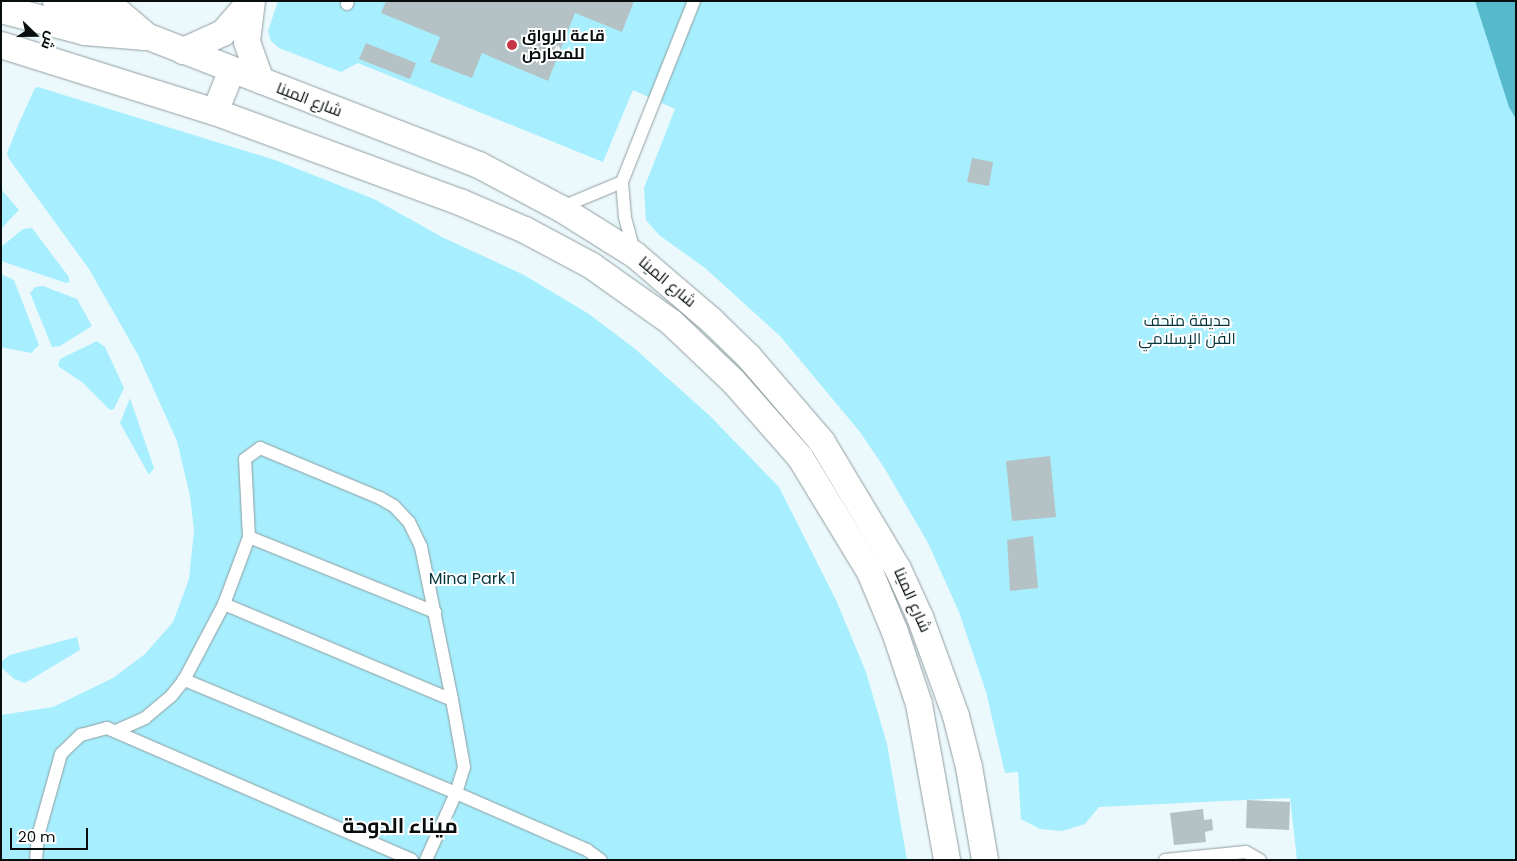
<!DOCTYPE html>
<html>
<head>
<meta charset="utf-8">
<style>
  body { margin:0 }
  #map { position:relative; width:1517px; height:861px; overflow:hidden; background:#ecf9fc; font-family:Poppins,Cairo,sans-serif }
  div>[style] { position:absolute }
  .green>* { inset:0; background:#a7effe }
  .water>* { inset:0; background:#57b9cc }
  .building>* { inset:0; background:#b5c2c5 }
  .roads { filter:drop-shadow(0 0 1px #909da0) drop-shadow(0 0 1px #909da0) }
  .lane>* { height:12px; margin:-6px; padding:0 6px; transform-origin:6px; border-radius:6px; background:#fff }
  .street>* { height:26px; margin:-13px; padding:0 13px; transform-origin:13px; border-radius:13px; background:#fff }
  .highway>* { height:28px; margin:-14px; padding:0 14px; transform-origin:14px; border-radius:14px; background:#fff }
  .dots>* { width:14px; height:14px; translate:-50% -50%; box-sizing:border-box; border:2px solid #fff; border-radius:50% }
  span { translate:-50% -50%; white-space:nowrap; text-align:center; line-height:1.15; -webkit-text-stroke:4px #fff; paint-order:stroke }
  .poi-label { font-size:16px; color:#080d0e; font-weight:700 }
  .left { translate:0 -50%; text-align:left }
  .street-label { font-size:16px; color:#080d0e }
  .park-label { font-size:16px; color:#05353d }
  .district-label { font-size:21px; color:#080d0e; font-weight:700 }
  .frame { position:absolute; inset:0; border:2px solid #080d0e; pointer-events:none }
  .north { position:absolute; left:10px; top:10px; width:50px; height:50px; -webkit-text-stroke:4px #fff; paint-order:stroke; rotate:112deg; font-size:14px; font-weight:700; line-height:20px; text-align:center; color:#080d0e }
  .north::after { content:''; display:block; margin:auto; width:18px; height:22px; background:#080d0e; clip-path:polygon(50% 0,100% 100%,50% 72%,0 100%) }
  .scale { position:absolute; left:10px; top:828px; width:78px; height:22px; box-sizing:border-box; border:2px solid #080d0e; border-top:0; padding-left:6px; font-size:15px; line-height:18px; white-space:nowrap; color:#080d0e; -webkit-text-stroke:4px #fff; paint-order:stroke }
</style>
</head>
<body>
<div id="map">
  <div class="green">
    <i style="clip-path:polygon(278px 1px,1475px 1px,1516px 119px,1516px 860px,1297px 860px,1290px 798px,1099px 807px,1085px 824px,1062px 831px,1040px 829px,1021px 819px,1018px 772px,1005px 773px,986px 692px,959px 612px,928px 543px,885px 469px,860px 432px,780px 336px,705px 268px,659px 235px,646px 220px,644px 188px,675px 109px,633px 90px,603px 162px,358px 63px,341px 72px,279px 48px,271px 41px,268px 31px)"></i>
    <i style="clip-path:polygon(38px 87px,275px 160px,374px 199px,442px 237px,524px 275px,589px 314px,634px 348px,709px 415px,779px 487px,836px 600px,866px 672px,887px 744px,907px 860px,1px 860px,1px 715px,53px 707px,113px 678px,145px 654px,173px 622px,189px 579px,194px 530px,190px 496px,177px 441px,138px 355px,89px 269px,9px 159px,7px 153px,19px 123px,35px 88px)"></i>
    <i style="clip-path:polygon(1px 189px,19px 210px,1px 229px)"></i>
    <i style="clip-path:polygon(32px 228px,69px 277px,69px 282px,66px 283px,1px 261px,1px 247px,23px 229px)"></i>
    <i style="clip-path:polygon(1px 274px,14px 280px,39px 345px,31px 353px,1px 347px)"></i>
    <i style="clip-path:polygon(43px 286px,77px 299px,92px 326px,60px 346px,52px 347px,30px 293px,35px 287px)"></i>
    <i style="clip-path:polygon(97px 341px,105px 347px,124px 388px,114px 409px,110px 410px,83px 383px,58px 366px,60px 359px)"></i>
    <i style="clip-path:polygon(130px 398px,154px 468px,149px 475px,120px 423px)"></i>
    <i style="clip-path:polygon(77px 637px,80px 650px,25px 683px,14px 679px,2px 668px,2px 661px,10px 655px)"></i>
  </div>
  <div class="water">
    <i style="clip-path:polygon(1475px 1px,1516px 1px,1516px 119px,1509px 107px)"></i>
  </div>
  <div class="building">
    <i style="clip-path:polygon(386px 1px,634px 1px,622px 32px,575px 13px,548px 81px,482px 53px,472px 78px,430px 62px,440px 37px,381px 13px)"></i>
    <i style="clip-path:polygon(366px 43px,416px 63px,410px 79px,359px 59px)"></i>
    <i style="clip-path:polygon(972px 158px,993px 162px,989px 186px,967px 182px)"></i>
    <i style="clip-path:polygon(1050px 456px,1056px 517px,1012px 521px,1006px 461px)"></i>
    <i style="clip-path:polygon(1033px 536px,1038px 588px,1010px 591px,1007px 540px)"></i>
    <i style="clip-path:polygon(1247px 800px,1290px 802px,1289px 830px,1246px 828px)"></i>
    <i style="clip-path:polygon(1203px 809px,1204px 820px,1212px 819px,1213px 830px,1205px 832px,1206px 842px,1174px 845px,1170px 813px)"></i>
  </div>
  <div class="roads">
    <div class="lane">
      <i style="left:347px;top:4px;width:3px;rotate:-72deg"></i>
      <i style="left:562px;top:207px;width:65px;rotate:-22.6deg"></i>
      <i style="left:634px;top:251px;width:35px;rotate:-105deg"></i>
      <i style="left:625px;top:217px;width:35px;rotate:-95deg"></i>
      <i style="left:622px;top:182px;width:195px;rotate:-68.3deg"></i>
      <i style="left:249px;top:537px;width:201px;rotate:22deg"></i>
      <i style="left:224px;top:604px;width:247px;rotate:22.8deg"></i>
      <i style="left:116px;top:731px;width:32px;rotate:-24deg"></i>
      <i style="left:145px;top:718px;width:35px;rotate:-40deg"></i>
      <i style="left:172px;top:695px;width:19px;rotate:-51deg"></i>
      <i style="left:184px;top:680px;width:86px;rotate:-62.2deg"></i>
      <i style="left:224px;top:604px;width:72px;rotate:-69.5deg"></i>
      <i style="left:249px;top:537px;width:78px;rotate:-92.9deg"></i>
      <i style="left:245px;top:459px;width:19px;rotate:-36deg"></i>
      <i style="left:260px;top:448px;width:130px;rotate:22.6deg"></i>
      <i style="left:380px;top:498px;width:16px;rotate:30deg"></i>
      <i style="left:394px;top:506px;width:22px;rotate:47deg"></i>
      <i style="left:409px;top:522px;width:28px;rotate:64deg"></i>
      <i style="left:421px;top:547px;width:156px;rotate:78.5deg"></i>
      <i style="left:452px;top:700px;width:68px;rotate:79.8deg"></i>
      <i style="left:464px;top:767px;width:27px;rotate:107deg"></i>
      <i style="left:456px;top:793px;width:295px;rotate:-157.4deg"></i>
      <i style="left:36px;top:860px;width:24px;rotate:-85deg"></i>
      <i style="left:38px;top:836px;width:85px;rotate:-74.3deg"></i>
      <i style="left:61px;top:754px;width:28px;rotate:-44deg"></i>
      <i style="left:81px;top:735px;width:27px;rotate:-15deg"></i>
      <i style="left:107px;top:728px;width:332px;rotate:23.4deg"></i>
      <i style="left:426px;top:860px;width:73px;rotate:-65.9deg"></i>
      <i style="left:456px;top:793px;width:143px;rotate:23.5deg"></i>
      <i style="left:587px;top:850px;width:17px;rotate:36deg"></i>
      <i style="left:1165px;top:860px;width:81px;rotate:-5.6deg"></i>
      <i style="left:1246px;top:852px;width:16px;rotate:30deg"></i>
    </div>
    <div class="street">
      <i style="left:56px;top:1px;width:454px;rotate:21.2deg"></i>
      <i style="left:479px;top:165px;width:92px;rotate:28deg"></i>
      <i style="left:560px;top:208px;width:89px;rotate:32.1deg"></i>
      <i style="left:635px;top:255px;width:101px;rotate:40.6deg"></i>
      <i style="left:712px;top:321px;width:52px;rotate:44.2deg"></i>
      <i style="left:749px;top:357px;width:112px;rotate:49.3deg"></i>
      <i style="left:822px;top:442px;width:148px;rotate:59.1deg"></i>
      <i style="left:898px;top:569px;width:53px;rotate:65.4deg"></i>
      <i style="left:920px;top:617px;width:105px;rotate:70deg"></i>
      <i style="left:956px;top:716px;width:53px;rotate:75.7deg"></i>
      <i style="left:969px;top:767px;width:94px;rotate:80.2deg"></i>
      <i style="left:252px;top:1px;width:41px;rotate:97deg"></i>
      <i style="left:247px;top:42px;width:41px;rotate:70.3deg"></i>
      <i style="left:1px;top:45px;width:224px;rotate:17.4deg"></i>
      <i style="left:215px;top:112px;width:261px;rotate:20.2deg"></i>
      <i style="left:460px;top:202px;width:71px;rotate:23.3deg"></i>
      <i style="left:525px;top:230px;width:76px;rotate:28.2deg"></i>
      <i style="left:592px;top:266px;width:97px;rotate:35.3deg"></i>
      <i style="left:671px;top:322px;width:87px;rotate:43.6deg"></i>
      <i style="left:734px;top:382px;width:100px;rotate:48.7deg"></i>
      <i style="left:800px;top:457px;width:135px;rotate:58.7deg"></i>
      <i style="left:870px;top:572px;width:65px;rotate:67.4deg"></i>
      <i style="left:895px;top:632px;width:76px;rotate:71.6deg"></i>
      <i style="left:919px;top:704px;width:158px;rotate:79.8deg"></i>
      <i style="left:183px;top:51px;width:44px;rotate:-24.2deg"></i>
      <i style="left:223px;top:33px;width:43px;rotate:-48.8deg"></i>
      <i style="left:215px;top:112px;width:45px;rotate:-68deg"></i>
    </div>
    <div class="highway">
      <i style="left:104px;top:1px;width:54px;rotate:40.5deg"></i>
      <i style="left:1px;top:9px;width:87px;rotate:14.7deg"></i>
      <i style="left:85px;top:31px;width:60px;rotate:4.8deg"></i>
    </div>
  </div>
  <div class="dots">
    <i style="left:512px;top:45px;background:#c53545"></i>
  </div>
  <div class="poi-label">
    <span class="left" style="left:522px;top:45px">قاعة الرواق<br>للمعارض</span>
  </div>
  <div class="street-label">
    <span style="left:309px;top:100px;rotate:21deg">شارع المينا</span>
    <span style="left:667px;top:282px;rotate:40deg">شارع المينا</span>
    <span style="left:912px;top:600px;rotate:66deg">شارع المينا</span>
  </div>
  <div class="park-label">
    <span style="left:1187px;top:330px">حديقة متحف<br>الفن الإسلامي</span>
    <span style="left:472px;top:579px">Mina Park 1</span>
  </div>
  <div class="district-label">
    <span style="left:400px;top:826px">ميناء الدوحة</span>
  </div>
  <div class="frame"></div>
  <div class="north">ش</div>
  <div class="scale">20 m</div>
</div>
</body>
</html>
